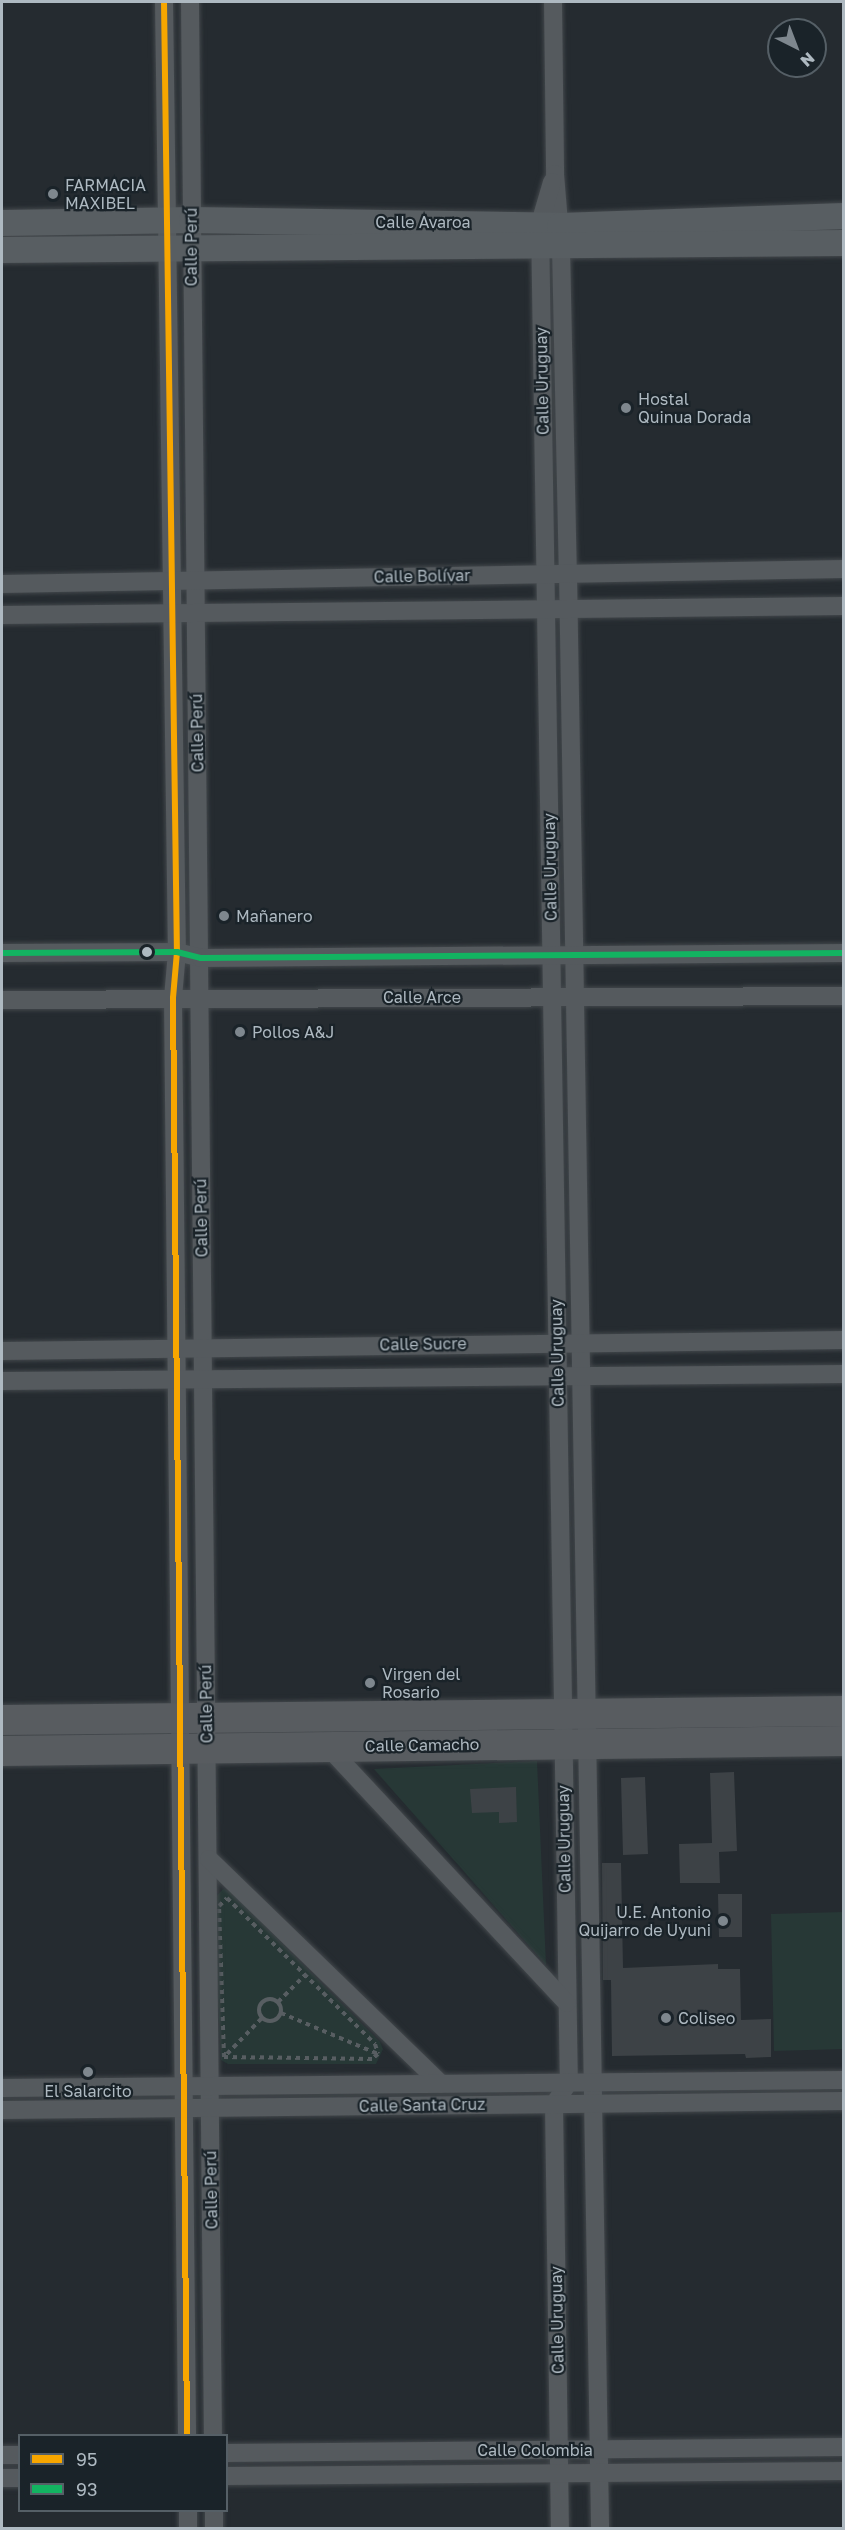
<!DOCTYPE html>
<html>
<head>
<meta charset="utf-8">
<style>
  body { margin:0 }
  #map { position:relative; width:845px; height:2530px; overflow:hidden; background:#252b30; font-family:"Golos Text",sans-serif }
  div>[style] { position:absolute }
  .green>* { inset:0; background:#273836 }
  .building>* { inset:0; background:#3d4246 }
  .path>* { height:4px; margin-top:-2px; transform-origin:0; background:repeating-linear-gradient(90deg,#585e62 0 4.5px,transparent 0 9px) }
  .path>.ring { margin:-2px; padding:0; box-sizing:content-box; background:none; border:4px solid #585e62; border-radius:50% }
  .roads { filter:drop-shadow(0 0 2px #42474b) drop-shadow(0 0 2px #42474b) }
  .minor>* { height:18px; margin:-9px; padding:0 9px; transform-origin:9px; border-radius:9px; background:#555a5e }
  .secondary>* { height:26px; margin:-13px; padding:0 13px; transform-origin:13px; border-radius:13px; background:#585e62 }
  .trunk>* { height:30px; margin:-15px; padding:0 15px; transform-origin:15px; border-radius:15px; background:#585c60 }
  .bus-1>* { height:6px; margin:-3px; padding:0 3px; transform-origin:3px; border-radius:3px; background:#f7a600 }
  .bus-2>* { height:6px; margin:-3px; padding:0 3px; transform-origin:3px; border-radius:3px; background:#13b361 }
  .dots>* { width:16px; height:16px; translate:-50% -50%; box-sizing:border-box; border:3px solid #1a2329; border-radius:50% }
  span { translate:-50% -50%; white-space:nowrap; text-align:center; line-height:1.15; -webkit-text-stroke:4.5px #1a2329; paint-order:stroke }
  .poi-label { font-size:16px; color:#aeb9c1 }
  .left { translate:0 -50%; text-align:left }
  .right { translate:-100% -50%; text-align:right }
  .street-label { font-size:16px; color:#aeb9c1 }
  .frame { position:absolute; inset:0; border:3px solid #aeb9c1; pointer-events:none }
  .legend { position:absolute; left:18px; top:2434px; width:210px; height:78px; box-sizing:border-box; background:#1a2329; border:2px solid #555f66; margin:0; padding:8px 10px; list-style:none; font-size:18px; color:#aeb9c1 }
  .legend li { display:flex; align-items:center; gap:12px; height:30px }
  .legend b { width:30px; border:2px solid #555f66 }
  .north { position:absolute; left:767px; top:18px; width:60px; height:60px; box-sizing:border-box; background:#1a2329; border:2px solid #555f66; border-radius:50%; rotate:138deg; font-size:16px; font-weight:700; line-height:24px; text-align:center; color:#aeb9c1 }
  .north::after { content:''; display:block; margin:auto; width:21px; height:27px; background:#7e878e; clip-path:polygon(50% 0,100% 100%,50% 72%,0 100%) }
</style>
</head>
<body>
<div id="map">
  <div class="green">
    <i style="clip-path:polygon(537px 1761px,546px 1965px,374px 1769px)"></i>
    <i style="clip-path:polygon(223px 1889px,230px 1891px,380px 2042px,383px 2049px,376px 2064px,228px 2064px,221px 2060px,213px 1900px)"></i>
    <i style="clip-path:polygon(843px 1912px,843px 2049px,774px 2051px,771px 1914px)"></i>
  </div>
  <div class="building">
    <i style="clip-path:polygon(734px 1772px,737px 1851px,719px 1852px,720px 1883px,680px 1883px,679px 1844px,712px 1843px,710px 1773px)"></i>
    <i style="clip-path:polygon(645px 1777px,648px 1854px,623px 1855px,621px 1778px)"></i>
    <i style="clip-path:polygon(516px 1787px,517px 1822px,499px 1823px,499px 1812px,472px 1813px,470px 1789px)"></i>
    <i style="clip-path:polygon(602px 1863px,621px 1863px,623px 1968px,718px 1964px,718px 1969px,740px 1969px,741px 2020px,771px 2019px,771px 2057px,746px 2058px,745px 2054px,612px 2056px,611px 1980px,603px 1980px)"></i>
    <i style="clip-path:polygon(718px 1894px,742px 1894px,742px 1937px,719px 1937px)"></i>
  </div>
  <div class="path">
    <i style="left:227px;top:1898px;width:208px;rotate:44.6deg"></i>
    <i style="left:375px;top:2044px;width:10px;rotate:73deg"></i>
    <i style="left:378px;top:2054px;width:8px;rotate:140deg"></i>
    <i style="left:372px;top:2059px;width:148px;rotate:-179.2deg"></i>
    <i style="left:224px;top:2057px;width:151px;rotate:-91.9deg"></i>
    <i style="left:219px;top:1906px;width:11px;rotate:-45deg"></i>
    <i class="ring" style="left:259px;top:1999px;width:18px;height:18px"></i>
    <i style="left:278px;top:2002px;width:38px;rotate:-45deg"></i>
    <i style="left:281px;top:2013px;width:105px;rotate:22.9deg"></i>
    <i style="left:227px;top:2054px;width:50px;rotate:-45.8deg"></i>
  </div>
  <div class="roads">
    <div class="minor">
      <i style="left:164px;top:2px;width:950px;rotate:89.22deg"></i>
      <i style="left:177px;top:952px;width:46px;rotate:95deg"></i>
      <i style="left:173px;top:998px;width:1438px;rotate:89.44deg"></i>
      <i style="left:190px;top:2px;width:2434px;rotate:89.46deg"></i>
      <i style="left:553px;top:2px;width:172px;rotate:89.3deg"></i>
      <i style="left:555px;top:174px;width:73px;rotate:85.3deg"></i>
      <i style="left:561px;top:247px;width:326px;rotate:88.8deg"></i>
      <i style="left:568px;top:573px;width:1955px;rotate:89.06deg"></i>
      <i style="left:552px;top:182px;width:43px;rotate:106.3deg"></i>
      <i style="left:540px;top:223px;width:1859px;rotate:89.11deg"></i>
      <i style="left:569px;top:2082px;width:27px;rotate:124deg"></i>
      <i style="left:554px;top:2104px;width:424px;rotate:89.2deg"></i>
      <i style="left:2px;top:584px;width:842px;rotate:-1.02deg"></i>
      <i style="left:2px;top:615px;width:842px;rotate:-0.61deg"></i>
      <i style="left:2px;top:953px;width:175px;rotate:-0.3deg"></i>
      <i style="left:177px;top:952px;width:25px;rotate:14deg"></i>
      <i style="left:201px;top:958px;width:643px;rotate:-0.45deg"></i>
      <i style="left:2px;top:1000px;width:842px;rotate:-0.27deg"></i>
      <i style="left:2px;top:1351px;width:842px;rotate:-0.75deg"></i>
      <i style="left:2px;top:1381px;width:842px;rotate:-0.48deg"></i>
      <i style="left:328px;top:1747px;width:350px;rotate:47deg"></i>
      <i style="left:209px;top:1859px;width:323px;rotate:44.1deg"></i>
      <i style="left:2px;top:2088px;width:842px;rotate:-0.54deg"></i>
      <i style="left:2px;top:2110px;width:842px;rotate:-0.61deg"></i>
      <i style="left:226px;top:2453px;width:618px;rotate:-0.56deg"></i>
      <i style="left:2px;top:2455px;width:18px"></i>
      <i style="left:226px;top:2476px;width:618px;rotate:-0.46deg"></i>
      <i style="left:2px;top:2478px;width:18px"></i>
      <i style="left:188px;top:2510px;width:18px;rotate:90deg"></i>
      <i style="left:214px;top:2510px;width:18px;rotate:90deg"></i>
    </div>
    <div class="secondary">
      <i style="left:2px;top:223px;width:190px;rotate:-0.9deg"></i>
      <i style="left:192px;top:220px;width:368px;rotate:0.9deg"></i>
      <i style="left:560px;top:226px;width:284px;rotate:-2deg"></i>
      <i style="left:2px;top:250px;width:842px;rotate:-0.48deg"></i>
    </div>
    <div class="trunk">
      <i style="left:2px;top:1720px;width:842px;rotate:-0.61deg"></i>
      <i style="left:2px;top:1751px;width:842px;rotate:-0.68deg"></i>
    </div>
  </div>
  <div class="bus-1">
    <i style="left:164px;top:2px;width:950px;rotate:89.22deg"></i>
    <i style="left:177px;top:952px;width:46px;rotate:95deg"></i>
    <i style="left:173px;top:998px;width:1438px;rotate:89.44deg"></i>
  </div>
  <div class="bus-2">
    <i style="left:2px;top:953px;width:175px;rotate:-0.3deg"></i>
    <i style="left:177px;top:952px;width:25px;rotate:14deg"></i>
    <i style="left:201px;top:958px;width:643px;rotate:-0.45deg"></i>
  </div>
  <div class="dots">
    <i style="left:53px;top:194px;background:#7e878e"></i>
    <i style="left:626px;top:408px;background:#7e878e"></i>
    <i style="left:224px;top:916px;background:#7e878e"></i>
    <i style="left:147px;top:952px;background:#aeb9c1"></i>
    <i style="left:240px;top:1032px;background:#7e878e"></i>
    <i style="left:370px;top:1683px;background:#7e878e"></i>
    <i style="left:723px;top:1921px;background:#7e878e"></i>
    <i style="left:666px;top:2018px;background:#7e878e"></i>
    <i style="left:88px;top:2072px;background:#7e878e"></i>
  </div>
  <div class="poi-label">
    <span class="left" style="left:65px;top:194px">FARMACIA<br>MAXIBEL</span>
    <span class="left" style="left:638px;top:408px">Hostal<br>Quinua Dorada</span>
    <span class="left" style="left:236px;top:916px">Mañanero</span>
    <span class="left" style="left:252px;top:1032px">Pollos A&amp;J</span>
    <span class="left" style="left:382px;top:1683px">Virgen del<br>Rosario</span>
    <span class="right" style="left:711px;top:1921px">U.E. Antonio<br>Quijarro de Uyuni</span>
    <span class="left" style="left:678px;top:2018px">Coliseo</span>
    <span style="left:88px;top:2091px">El Salarcito</span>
  </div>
  <div class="street-label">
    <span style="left:423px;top:222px">Calle Avaroa</span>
    <span style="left:191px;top:247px;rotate:-90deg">Calle Perú</span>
    <span style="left:542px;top:381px;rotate:-91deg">Calle Uruguay</span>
    <span style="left:422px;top:576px;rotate:-1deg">Calle Bolívar</span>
    <span style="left:197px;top:733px;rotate:-91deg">Calle Perú</span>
    <span style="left:550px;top:867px;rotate:-91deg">Calle Uruguay</span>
    <span style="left:422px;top:997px">Calle Arce</span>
    <span style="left:201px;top:1218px;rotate:-91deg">Calle Perú</span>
    <span style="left:423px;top:1344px;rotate:-1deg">Calle Sucre</span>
    <span style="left:557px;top:1353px;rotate:-91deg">Calle Uruguay</span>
    <span style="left:206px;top:1704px;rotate:-91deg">Calle Perú</span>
    <span style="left:422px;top:1745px;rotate:-1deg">Calle Camacho</span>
    <span style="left:564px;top:1839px;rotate:-91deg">Calle Uruguay</span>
    <span style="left:422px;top:2105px;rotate:-1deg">Calle Santa Cruz</span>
    <span style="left:211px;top:2190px;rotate:-91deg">Calle Perú</span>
    <span style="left:557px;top:2320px;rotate:-91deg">Calle Uruguay</span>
    <span style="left:535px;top:2450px">Calle Colombia</span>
  </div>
  <div class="frame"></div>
  <ul class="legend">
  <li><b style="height:8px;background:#f7a600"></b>95</li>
  <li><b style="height:8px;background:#13b361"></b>93</li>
  </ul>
  <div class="north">N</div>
</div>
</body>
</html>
